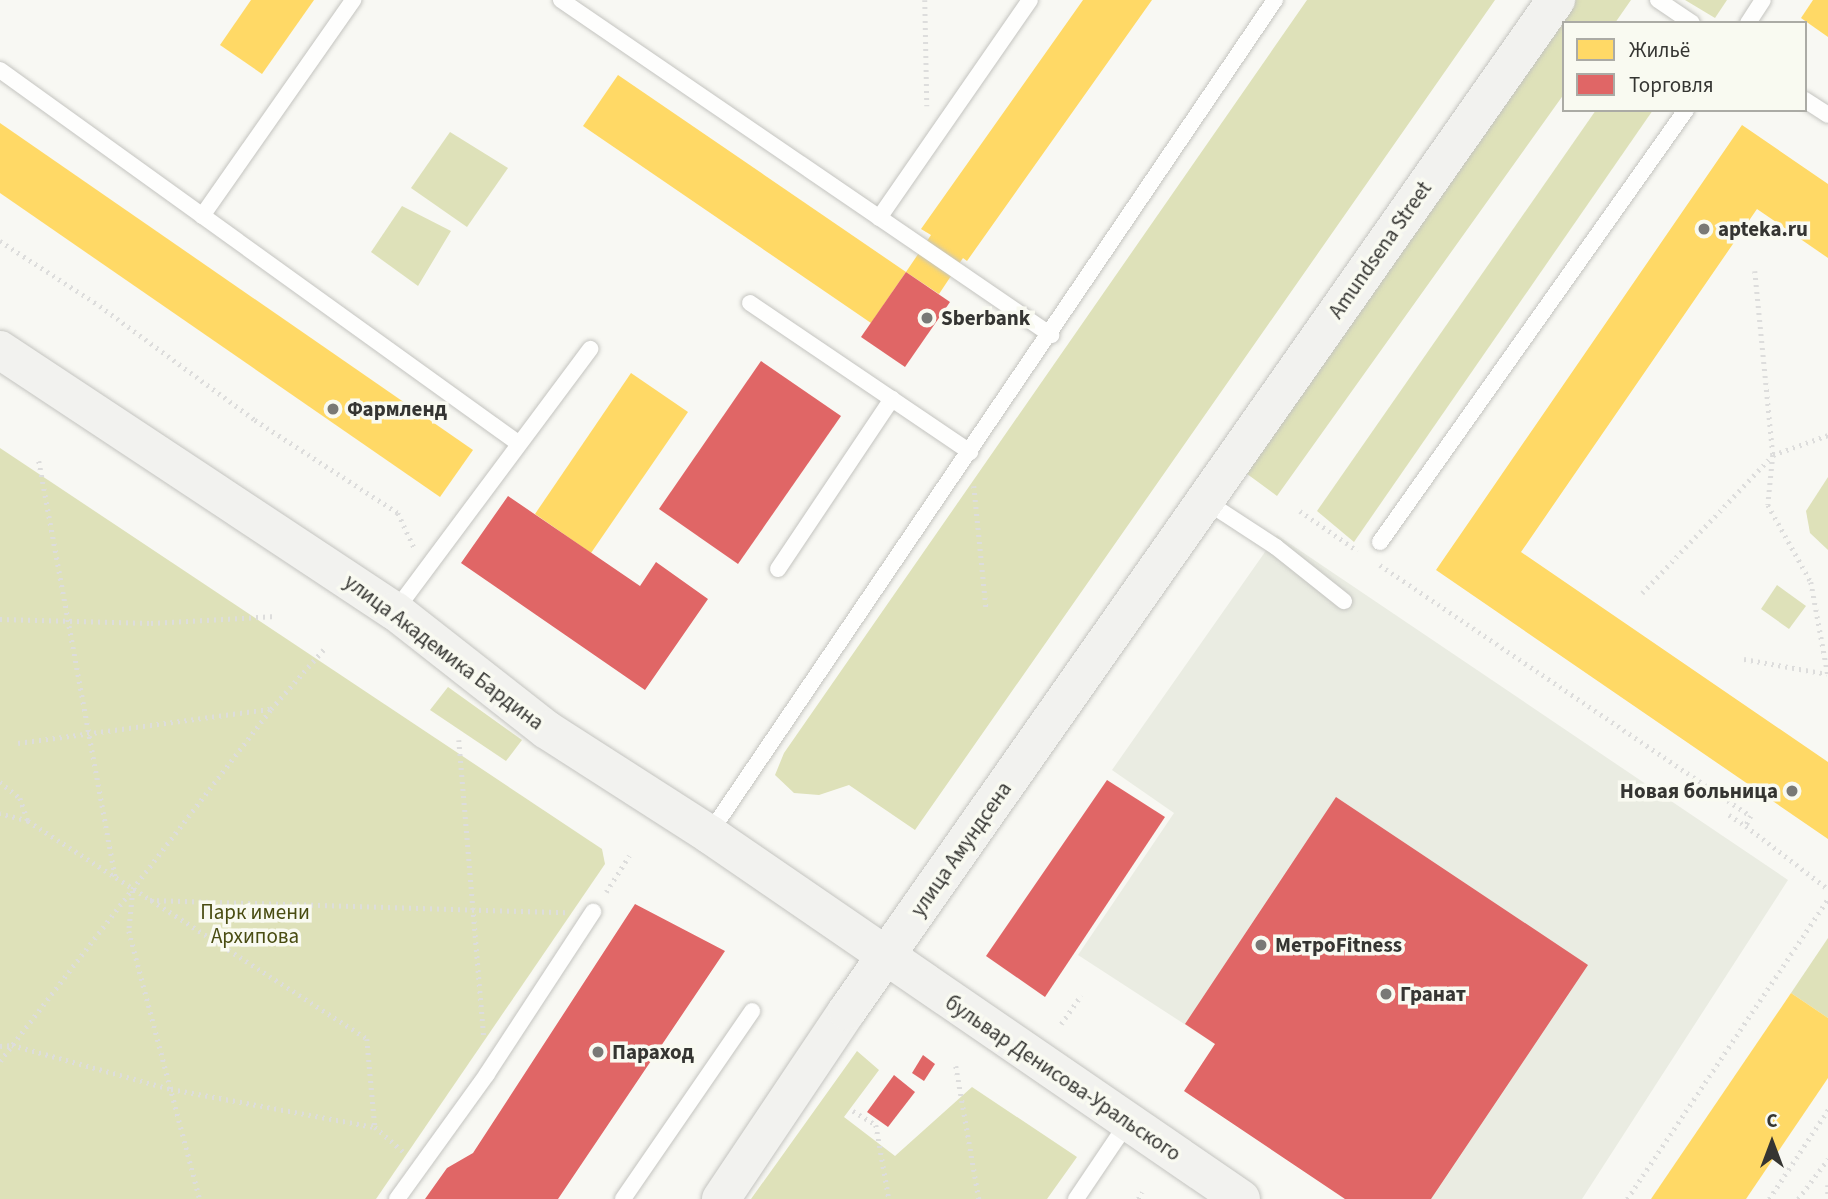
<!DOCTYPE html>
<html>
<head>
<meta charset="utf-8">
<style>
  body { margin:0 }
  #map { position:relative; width:1828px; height:1199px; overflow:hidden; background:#f8f8f3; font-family:"Source Sans 3",sans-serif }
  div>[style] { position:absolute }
  .built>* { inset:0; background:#eaece2 }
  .green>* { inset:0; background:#dee1b9 }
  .homes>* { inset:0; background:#ffd966 }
  .shops>* { inset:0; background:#e06666 }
  .path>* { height:4.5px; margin-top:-2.25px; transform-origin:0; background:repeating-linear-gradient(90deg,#dddddc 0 2px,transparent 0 7px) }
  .roads { filter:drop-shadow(0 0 2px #c4c4c0) drop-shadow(0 0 2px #c4c4c0) }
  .lane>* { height:16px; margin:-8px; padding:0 8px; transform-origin:8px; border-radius:8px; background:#fefefd }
  .secondary>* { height:38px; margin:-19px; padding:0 19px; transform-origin:19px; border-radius:19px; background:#f2f2ef }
  .dots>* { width:19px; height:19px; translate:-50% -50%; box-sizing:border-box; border:4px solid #f9faf1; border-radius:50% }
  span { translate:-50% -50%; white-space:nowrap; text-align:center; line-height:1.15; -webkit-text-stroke:7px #f9faf1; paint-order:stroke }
  .poi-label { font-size:21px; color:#353532; font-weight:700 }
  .left { translate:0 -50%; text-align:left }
  .right { translate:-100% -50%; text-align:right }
  .street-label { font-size:21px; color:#353532 }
  .park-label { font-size:21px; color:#494c12 }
  .legend { position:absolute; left:1562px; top:21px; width:245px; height:91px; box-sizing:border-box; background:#f9faf1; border:2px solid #ababa5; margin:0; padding:9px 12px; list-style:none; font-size:21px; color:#353532 }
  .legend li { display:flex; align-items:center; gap:14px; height:35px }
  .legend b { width:35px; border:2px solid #ababa5 }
  .north { position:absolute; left:1737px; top:1108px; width:70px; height:70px; -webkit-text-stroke:5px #f9faf1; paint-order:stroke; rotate:0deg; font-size:19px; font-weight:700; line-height:28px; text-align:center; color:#353532 }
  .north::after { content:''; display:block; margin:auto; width:24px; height:32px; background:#353532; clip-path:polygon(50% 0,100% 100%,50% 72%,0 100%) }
</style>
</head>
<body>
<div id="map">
  <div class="built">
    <i style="clip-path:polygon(1277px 535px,1788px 880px,1582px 1199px,1345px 1199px,1215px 1044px,1078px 955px,1174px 813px,1112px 770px)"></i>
  </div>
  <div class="green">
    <i style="clip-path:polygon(1307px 0,1495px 0,915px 830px,849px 785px,819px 795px,794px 793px,775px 775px,784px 753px)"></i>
    <i style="clip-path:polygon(1567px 0,1631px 0,1615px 23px,1564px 23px,1564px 94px,1277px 496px,1239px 468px)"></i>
    <i style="clip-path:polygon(1685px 0,1727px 0,1715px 18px)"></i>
    <i style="clip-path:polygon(1596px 110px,1653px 110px,1354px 542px,1317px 511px)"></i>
    <i style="clip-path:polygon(450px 132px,508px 168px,467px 227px,411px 188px)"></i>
    <i style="clip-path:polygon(402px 206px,451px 231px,418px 286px,371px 252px)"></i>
    <i style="clip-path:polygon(0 448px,602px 849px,605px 864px,376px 1199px,0 1199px)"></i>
    <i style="clip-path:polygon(1828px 477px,1828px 550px,1810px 533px,1806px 511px)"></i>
    <i style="clip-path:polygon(1777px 585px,1806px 606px,1789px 629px,1761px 609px)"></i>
    <i style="clip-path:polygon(448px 687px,522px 740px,506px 761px,430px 710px)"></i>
    <i style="clip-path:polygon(1828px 938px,1828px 1018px,1791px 993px)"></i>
    <i style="clip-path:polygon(857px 1051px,879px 1070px,844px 1117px,895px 1156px,972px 1087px,1077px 1157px,1047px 1199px,751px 1199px)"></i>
  </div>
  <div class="homes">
    <i style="clip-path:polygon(251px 0,314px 0,262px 74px,220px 45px)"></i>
    <i style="clip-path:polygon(1083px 0,1152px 0,967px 261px,963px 258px,939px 294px,906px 272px,931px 235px,921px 229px)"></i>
    <i style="clip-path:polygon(1813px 0,1828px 0,1828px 37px,1801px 18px)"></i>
    <i style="clip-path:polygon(618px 75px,906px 272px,871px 323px,583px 126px)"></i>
    <i style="clip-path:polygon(0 123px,473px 450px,440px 497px,0 193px)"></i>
    <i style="clip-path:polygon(1742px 125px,1828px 184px,1828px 258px,1757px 209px,1521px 552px,1828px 762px,1828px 839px,1436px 570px)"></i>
    <i style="clip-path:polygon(631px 373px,688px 412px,591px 553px,535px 514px)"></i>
    <i style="clip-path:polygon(1791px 993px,1828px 1018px,1828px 1078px,1746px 1199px,1651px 1199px)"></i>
  </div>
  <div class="shops">
    <i style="clip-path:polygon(906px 272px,950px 302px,905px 367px,861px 337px)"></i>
    <i style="clip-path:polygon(761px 361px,841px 416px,738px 564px,659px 509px)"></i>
    <i style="clip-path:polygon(508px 496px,640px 586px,656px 562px,708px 599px,645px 690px,461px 563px)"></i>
    <i style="clip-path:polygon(1107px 780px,1165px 817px,1045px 997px,986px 956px)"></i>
    <i style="clip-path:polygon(1336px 797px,1588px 965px,1431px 1199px,1345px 1199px,1184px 1091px,1215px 1044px,1185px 1024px)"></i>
    <i style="clip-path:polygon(635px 904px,725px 951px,558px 1199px,425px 1199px,447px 1168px,473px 1153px)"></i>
    <i style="clip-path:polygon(923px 1055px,935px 1064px,924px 1081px,912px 1073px)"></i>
    <i style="clip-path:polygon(894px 1075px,915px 1092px,888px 1127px,867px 1112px)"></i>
  </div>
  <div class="path">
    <i style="left:925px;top:0;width:106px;rotate:88.9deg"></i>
    <i style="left:0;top:241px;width:119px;rotate:33deg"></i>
    <i style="left:100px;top:306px;width:192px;rotate:36.3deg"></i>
    <i style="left:255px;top:420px;width:171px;rotate:33deg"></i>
    <i style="left:398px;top:513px;width:38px;rotate:65deg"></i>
    <i style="left:1755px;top:271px;width:185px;rotate:84.4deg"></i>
    <i style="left:1773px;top:455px;width:50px;rotate:95.7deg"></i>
    <i style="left:1768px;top:505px;width:88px;rotate:60.8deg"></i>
    <i style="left:1811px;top:582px;width:95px;rotate:79.6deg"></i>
    <i style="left:39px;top:461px;width:423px;rotate:79.6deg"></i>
    <i style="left:974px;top:486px;width:122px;rotate:84.3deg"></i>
    <i style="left:1300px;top:511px;width:70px;rotate:34.6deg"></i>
    <i style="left:1380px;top:565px;width:448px;rotate:34.1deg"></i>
    <i style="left:1751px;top:816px;width:11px;rotate:117deg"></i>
    <i style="left:1746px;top:826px;width:103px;rotate:37.5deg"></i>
    <i style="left:1642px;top:593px;width:190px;rotate:-46.5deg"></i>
    <i style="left:1773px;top:455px;width:59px;rotate:-20deg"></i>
    <i style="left:0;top:619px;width:151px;rotate:1.5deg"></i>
    <i style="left:151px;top:623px;width:125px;rotate:-3.2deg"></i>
    <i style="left:1744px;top:659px;width:84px;rotate:10.2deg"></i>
    <i style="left:459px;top:740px;width:296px;rotate:85.2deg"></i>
    <i style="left:18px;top:743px;width:254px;rotate:-7.7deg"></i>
    <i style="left:0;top:782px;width:26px;rotate:39deg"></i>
    <i style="left:20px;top:798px;width:24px;rotate:71deg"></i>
    <i style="left:28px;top:821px;width:29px;rotate:-166deg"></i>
    <i style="left:1729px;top:815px;width:20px;rotate:33deg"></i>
    <i style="left:28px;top:821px;width:403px;rotate:32.7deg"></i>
    <i style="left:367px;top:1039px;width:88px;rotate:84.8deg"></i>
    <i style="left:133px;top:891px;width:40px;rotate:95.7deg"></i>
    <i style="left:129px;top:931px;width:277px;rotate:75.2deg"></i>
    <i style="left:606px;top:892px;width:43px;rotate:-57.4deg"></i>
    <i style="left:150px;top:900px;width:416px;rotate:1.7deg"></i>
    <i style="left:1061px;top:1024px;width:35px;rotate:-55deg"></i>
    <i style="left:0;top:1046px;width:12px;rotate:-5deg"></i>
    <i style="left:12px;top:1045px;width:165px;rotate:15.5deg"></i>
    <i style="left:171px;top:1089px;width:208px;rotate:10.6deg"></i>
    <i style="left:375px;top:1127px;width:38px;rotate:41deg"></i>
    <i style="left:0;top:1061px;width:444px;rotate:-52.4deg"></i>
    <i style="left:271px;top:709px;width:81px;rotate:-48.5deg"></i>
    <i style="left:956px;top:1066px;width:135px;rotate:80.2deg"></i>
    <i style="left:853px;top:1111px;width:27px;rotate:31deg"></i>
    <i style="left:876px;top:1125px;width:75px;rotate:80deg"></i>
    <i style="left:1828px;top:1185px;width:12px;rotate:90deg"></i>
    <i style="left:1138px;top:1199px;width:8px;rotate:-60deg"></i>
    <i style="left:1627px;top:1199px;width:361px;rotate:-56.2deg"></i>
    <i style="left:1769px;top:1199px;width:107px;rotate:-56.5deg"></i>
    <i style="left:1798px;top:1199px;width:50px;rotate:-53.1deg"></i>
  </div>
  <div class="roads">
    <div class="lane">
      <i style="left:561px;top:0;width:594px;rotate:34.36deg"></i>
      <i style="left:1658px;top:0;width:41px;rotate:34.1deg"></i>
      <i style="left:1748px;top:23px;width:27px;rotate:-57deg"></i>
      <i style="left:0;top:70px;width:638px;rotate:35.76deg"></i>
      <i style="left:1805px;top:100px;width:27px;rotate:33deg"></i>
      <i style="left:202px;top:216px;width:264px;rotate:-55deg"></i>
      <i style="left:879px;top:218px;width:265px;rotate:-55.3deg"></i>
      <i style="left:750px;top:303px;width:266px;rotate:34.1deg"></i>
      <i style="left:1204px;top:500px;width:86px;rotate:33.1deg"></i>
      <i style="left:1276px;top:547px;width:87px;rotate:38.5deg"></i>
      <i style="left:1380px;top:542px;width:529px;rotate:-54.69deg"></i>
      <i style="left:778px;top:569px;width:205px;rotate:-56.2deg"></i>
      <i style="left:395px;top:611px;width:327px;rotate:-53.3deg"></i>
      <i style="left:709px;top:834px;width:1008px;rotate:-55.84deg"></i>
      <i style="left:397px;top:1199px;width:154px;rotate:-54.2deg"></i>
      <i style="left:487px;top:1074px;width:194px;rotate:-56.8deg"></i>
      <i style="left:623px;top:1199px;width:228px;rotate:-55.5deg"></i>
      <i style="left:1076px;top:1199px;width:93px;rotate:-56deg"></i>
    </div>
    <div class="secondary">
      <i style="left:0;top:350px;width:473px;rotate:33.5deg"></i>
      <i style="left:395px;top:611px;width:193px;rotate:38.1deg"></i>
      <i style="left:547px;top:730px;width:193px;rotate:32.7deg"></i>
      <i style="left:709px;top:834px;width:645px;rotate:34.45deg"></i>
      <i style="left:721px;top:1199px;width:226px;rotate:-56.2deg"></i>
      <i style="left:847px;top:1011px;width:1235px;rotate:-54.96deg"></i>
    </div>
  </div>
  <div class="dots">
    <i style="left:1704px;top:229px;background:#797976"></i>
    <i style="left:927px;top:318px;background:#797976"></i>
    <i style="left:333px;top:409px;background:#797976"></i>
    <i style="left:1792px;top:791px;background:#797976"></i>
    <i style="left:1261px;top:945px;background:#797976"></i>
    <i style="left:1386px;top:994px;background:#797976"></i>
    <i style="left:598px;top:1052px;background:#797976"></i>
  </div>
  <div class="poi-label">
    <span class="left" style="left:1718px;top:229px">apteka.ru</span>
    <span class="left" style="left:941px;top:318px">Sberbank</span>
    <span class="left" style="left:347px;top:409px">Фармленд</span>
    <span class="right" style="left:1778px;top:791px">Новая больница</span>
    <span class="left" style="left:1275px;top:945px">МетроFitness</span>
    <span class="left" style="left:1400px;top:994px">Гранат</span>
    <span class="left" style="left:612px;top:1052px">Параход</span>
  </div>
  <div class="street-label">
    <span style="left:1380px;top:250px;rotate:-55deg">Amundsena Street</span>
    <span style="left:444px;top:652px;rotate:37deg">улица Академика Бардина</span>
    <span style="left:961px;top:849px;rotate:-55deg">улица Амундсена</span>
    <span style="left:1063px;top:1078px;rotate:34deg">бульвар Денисова-Уральского</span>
  </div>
  <div class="park-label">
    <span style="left:255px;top:924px">Парк имени<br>Архипова</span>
  </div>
  <ul class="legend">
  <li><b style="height:19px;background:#ffd966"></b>Жильё</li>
  <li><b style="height:19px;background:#e06666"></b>Торговля</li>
  </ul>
  <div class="north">С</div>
</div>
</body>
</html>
